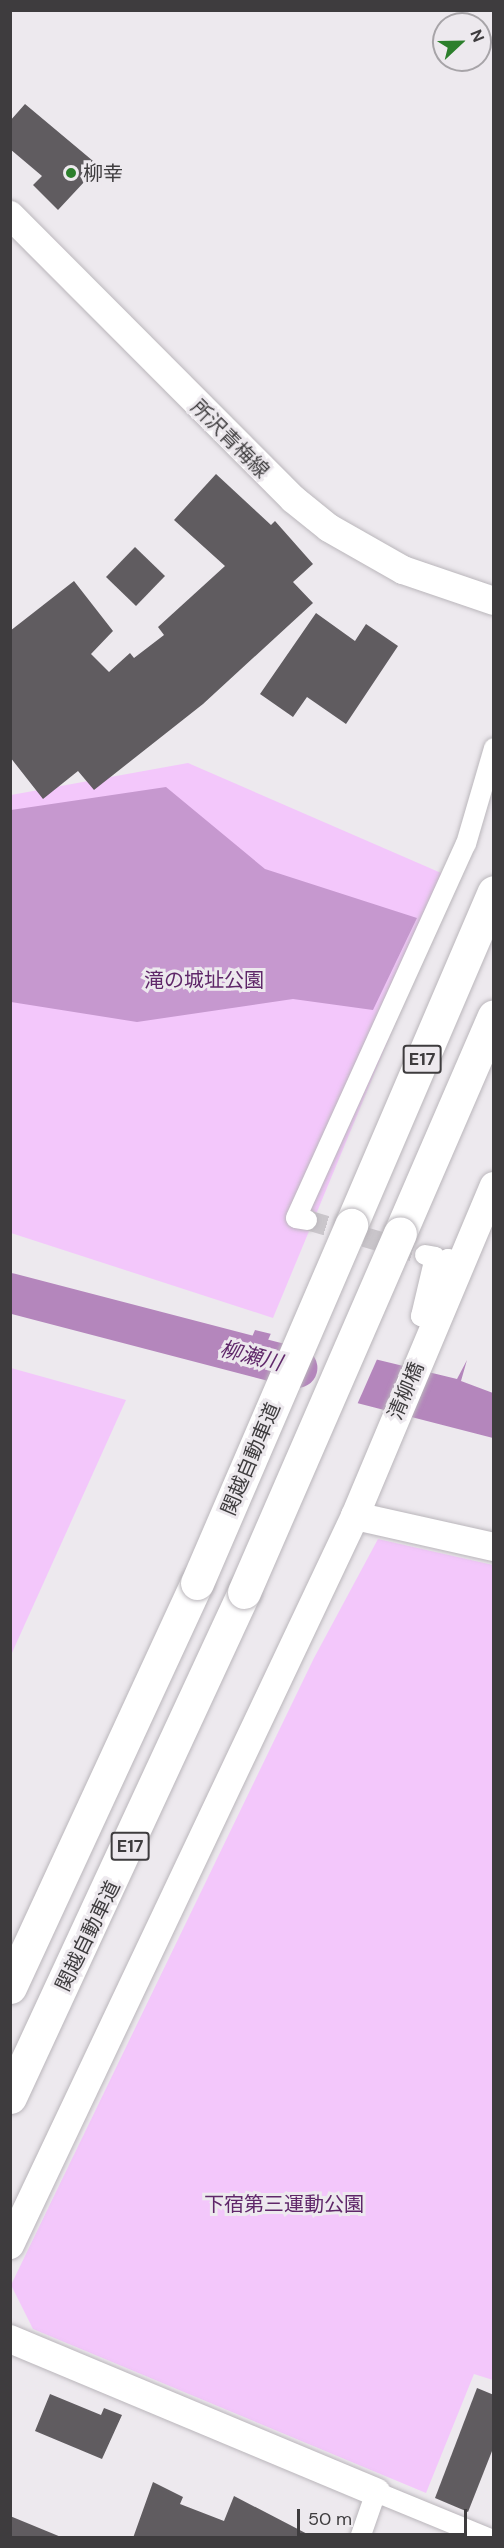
<!DOCTYPE html>
<html>
<head>
<meta charset="utf-8">
<style>
  body { margin:0 }
  #map { position:relative; width:504px; height:2548px; overflow:hidden; background:#ede9ee; font-family:"DM Sans","Noto Sans JP",sans-serif }
  div>[style] { position:absolute }
  .green>* { inset:0; background:#f3c7fb }
  .forest>* { inset:0; background:#c698cf }
  .water>* { inset:0; background:#b486bc }
  .pier>* { inset:0; background:#ede9ee }
  .river>* { height:40px; margin:-20px; padding:0 20px; transform-origin:20px; border-radius:20px; background:#b486bc }
  .building>* { inset:0; background:#605c60 }
  .street-tunnel>* { height:20px; margin-top:-10px; transform-origin:0; background:repeating-linear-gradient(90deg,#cac6cb 0 20px,transparent 0 30px) }
  .roads { filter:drop-shadow(0 0 2px #bab6bb) drop-shadow(0 0 2px #bab6bb) }
  .street>* { height:20px; margin:-10px; padding:0 10px; transform-origin:10px; border-radius:10px; background:#fff }
  .secondary>* { height:28px; margin:-14px; padding:0 14px; transform-origin:14px; border-radius:14px; background:#fff }
  .highway>* { height:33px; margin:-16.5px; padding:0 16.5px; transform-origin:16.5px; border-radius:16.5px; background:#fff }
  .bridges { filter:drop-shadow(0 0 2px #bab6bb) drop-shadow(0 0 2px #bab6bb) }
  .highway-bridge>* { height:33px; margin:-16.5px; padding:0 16.5px; transform-origin:16.5px; border-radius:16.5px; background:#fff }
  .dots>* { width:16px; height:16px; translate:-50% -50%; box-sizing:border-box; border:3px solid #ede9ee; border-radius:50% }
  span { translate:-50% -50%; white-space:nowrap; text-align:center; line-height:1.15; -webkit-text-stroke:6px #ede9ee; paint-order:stroke }
  .shield-label span { padding:2px 4px; background:#ede9ee; border:2px solid; border-radius:4px; -webkit-text-stroke-width:0 }
  .shield-label { font-size:18px; color:#3e3c3e; font-weight:700 }
  .poi-label { font-size:20px; color:#3e3c3e }
  .left { translate:0 -50%; text-align:left }
  .street-label { font-size:20px; color:#3e3c3e }
  .park-label { font-size:20px; color:#5f2769 }
  .water-label { font-size:21px; color:#60286a; font-style:italic }
  .frame { position:absolute; inset:0; border:12px solid #3e3c3e; pointer-events:none }
  .north { position:absolute; left:432px; top:12px; width:60px; height:60px; box-sizing:border-box; background:#ede9ee; border:2px solid #a7a4a8; border-radius:50%; rotate:68deg; font-size:16px; font-weight:700; line-height:24px; text-align:center; color:#3e3c3e }
  .north::after { content:''; display:block; margin:auto; width:21px; height:27px; background:#2c7f2c; clip-path:polygon(50% 0,100% 100%,50% 72%,0 100%) }
  .scale { position:absolute; left:297px; top:2509px; width:170px; height:27px; box-sizing:border-box; border:3px solid #3e3c3e; border-top:0; padding-left:8px; font-size:18px; line-height:21px; white-space:nowrap; color:#3e3c3e; -webkit-text-stroke:4px #ede9ee; paint-order:stroke }
</style>
</head>
<body>
<div id="map">
  <div class="green">
    <i style="clip-path:polygon(188px 763px,455px 879px,273px 1318px,11px 1233px,11px 795px)"></i>
    <i style="clip-path:polygon(11px 1368px,126px 1400px,11px 1655px,10px 1368px)"></i>
    <i style="clip-path:polygon(378px 1539px,493px 1565px,493px 2380px,474px 2374px,426px 2493px,33px 2329px,11px 2285px,314px 1658px)"></i>
  </div>
  <div class="forest">
    <i style="clip-path:polygon(166px 787px,265px 869px,417px 918px,373px 1010px,293px 999px,137px 1022px,11px 1002px,11px 810px)"></i>
  </div>
  <div class="water">
    <i style="clip-path:polygon(255px 1330px,457px 1379px,467px 1360px,461px 1381px,493px 1393px,493px 1438px,237px 1372px)"></i>
  </div>
  <div class="pier">
    <i style="clip-path:polygon(272px 1331px,378px 1357px,356px 1407px,251px 1379px)"></i>
  </div>
  <div class="river">
    <i style="left:10px;top:1293px;width:297px;rotate:14.6deg"></i>
  </div>
  <div class="building">
    <i style="clip-path:polygon(25px 104px,99px 166px,58px 210px,33px 185px,42px 176px,10px 149px,10px 121px)"></i>
    <i style="clip-path:polygon(216px 474px,271px 525px,275px 521px,313px 564px,293px 582px,313px 603px,203px 704px,94px 790px,78px 771px,43px 799px,10px 757px,10px 631px,74px 581px,113px 631px,91px 654px,109px 672px,130px 653px,134px 658px,164px 635px,158px 627px,225px 566px,174px 520px)"></i>
    <i style="clip-path:polygon(135px 547px,165px 576px,136px 606px,106px 577px)"></i>
    <i style="clip-path:polygon(316px 613px,355px 641px,366px 624px,398px 646px,346px 724px,307px 697px,293px 717px,260px 694px)"></i>
    <i style="clip-path:polygon(477px 2388px,494px 2395px,494px 2446px,468px 2512px,435px 2498px)"></i>
    <i style="clip-path:polygon(50px 2394px,101px 2415px,104px 2408px,122px 2415px,102px 2459px,35px 2431px)"></i>
    <i style="clip-path:polygon(153px 2482px,183px 2497px,180px 2504px,224px 2521px,234px 2496px,315px 2538px,133px 2538px)"></i>
    <i style="clip-path:polygon(10px 2516px,61px 2537px,61px 2538px,10px 2538px)"></i>
  </div>
  <div class="street-tunnel">
    <i style="left:307px;top:1220px;width:123px;rotate:16.5deg"></i>
  </div>
  <div class="roads">
    <div class="street">
      <i style="left:307px;top:1220px;width:11px;rotate:-170deg"></i>
      <i style="left:296px;top:1218px;width:411px;rotate:-65.6deg"></i>
      <i style="left:466px;top:844px;width:100px;rotate:-73.7deg"></i>
      <i style="left:425px;top:1255px;width:10px;rotate:11deg"></i>
      <i style="left:435px;top:1257px;width:61px;rotate:103.3deg"></i>
      <i style="left:421px;top:1316px;width:63px;rotate:-64.7deg"></i>
      <i style="left:448px;top:1259px;width:17px;rotate:17deg"></i>
      <i style="left:360px;top:2538px;width:49px;rotate:-70.8deg"></i>
      <i style="left:376px;top:2492px;width:121px;rotate:22.3deg"></i>
    </div>
    <div class="secondary">
      <i style="left:10px;top:215px;width:401px;rotate:45.1deg"></i>
      <i style="left:293px;top:499px;width:46px;rotate:38.9deg"></i>
      <i style="left:329px;top:528px;width:85px;rotate:29.6deg"></i>
      <i style="left:403px;top:570px;width:96px;rotate:18.8deg"></i>
      <i style="left:355px;top:1516px;width:142px;rotate:12.6deg"></i>
      <i style="left:10px;top:2245px;width:807px;rotate:-64.67deg"></i>
      <i style="left:355px;top:1516px;width:358px;rotate:-67.2deg"></i>
      <i style="left:10px;top:2339px;width:397px;rotate:22.7deg"></i>
    </div>
    <div class="highway">
      <i style="left:351px;top:1225px;width:362px;rotate:-66.8deg"></i>
      <i style="left:400px;top:1233px;width:236px;rotate:-66.6deg"></i>
      <i style="left:10px;top:1987px;width:445px;rotate:-65.2deg"></i>
      <i style="left:10px;top:2097px;width:557px;rotate:-65.14deg"></i>
    </div>
  </div>
  <div class="bridges">
    <div class="highway-bridge">
      <i style="left:197px;top:1583px;width:390px;rotate:-66.7deg"></i>
      <i style="left:244px;top:1592px;width:391px;rotate:-66.5deg"></i>
    </div>
  </div>
  <div class="dots">
    <i style="left:71px;top:173px;background:#2c7f2c"></i>
  </div>
  <div class="shield-label">
    <span style="left:422px;top:1059px">E17</span>
    <span style="left:130px;top:1846px">E17</span>
  </div>
  <div class="poi-label">
    <span class="left" style="left:83px;top:173px">柳幸</span>
  </div>
  <div class="street-label">
    <span style="left:230px;top:439px;rotate:45deg">所沢青梅線</span>
    <span style="left:406px;top:1391px;rotate:-67deg">清柳橋</span>
    <span style="left:251px;top:1459px;rotate:-67deg">関越自動車道</span>
    <span style="left:88px;top:1936px;rotate:-64deg">関越自動車道</span>
  </div>
  <div class="park-label">
    <span style="left:204px;top:980px">滝の城址公園</span>
    <span style="left:284px;top:2204px">下宿第三運動公園</span>
  </div>
  <div class="water-label">
    <span style="left:251px;top:1356px;rotate:14deg">柳瀬川</span>
  </div>
  <div class="frame"></div>
  <div class="north">N</div>
  <div class="scale">50 m</div>
</div>
</body>
</html>
